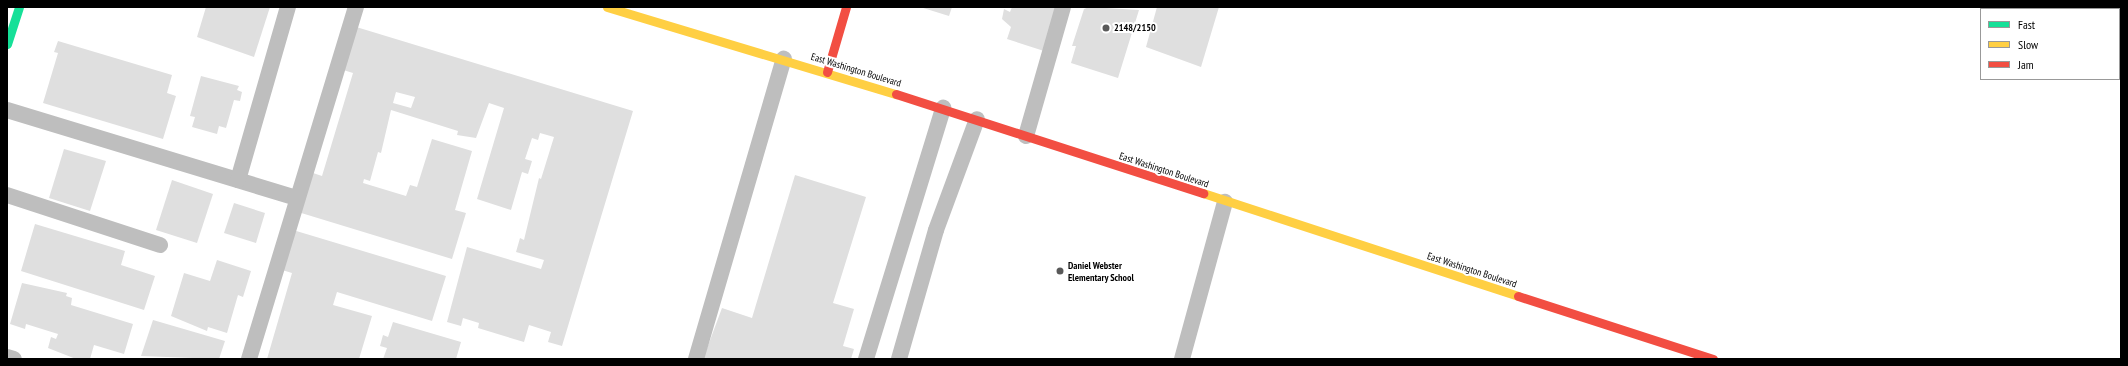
<!DOCTYPE html>
<html>
<head>
<meta charset="utf-8">
<style>
  body { margin:0 }
  #map { position:relative; width:2128px; height:366px; overflow:hidden; background:#fff; font-family:"PT Sans Narrow",sans-serif }
  div>[style] { position:absolute }
  .building>* { inset:0; background:#dfdfdf }
  .lane>* { height:16px; margin:-8px; padding:0 8px; transform-origin:8px; border-radius:8px; background:#bebebe }
  .fast>* { height:9px; margin:-4.5px; padding:0 4.5px; transform-origin:4.5px; border-radius:4.5px; background:#16e098 }
  .slow>* { height:9px; margin:-4.5px; padding:0 4.5px; transform-origin:4.5px; border-radius:4.5px; background:#ffcf43 }
  .jam>* { height:9px; margin:-4.5px; padding:0 4.5px; transform-origin:4.5px; border-radius:4.5px; background:#f24e42 }
  .dots>* { width:11px; height:11px; translate:-50% -50%; box-sizing:border-box; border:2px solid #fff; border-radius:50% }
  span { translate:-50% -50%; white-space:nowrap; text-align:center; line-height:1.15; -webkit-text-stroke:4px #fff; paint-order:stroke }
  .poi-label { font-size:10px; color:#000; font-weight:700 }
  .left { translate:0 -50%; text-align:left }
  .street-label { font-size:10px; color:#000 }
  .frame { position:absolute; inset:0; border:8px solid #000; pointer-events:none }
  .legend { position:absolute; left:1980px; top:8px; width:140px; height:72px; box-sizing:border-box; background:#fff; border:1px solid #999; margin:0; padding:5px 7px; list-style:none; font-size:12px; color:#000 }
  .legend li { display:flex; align-items:center; gap:8px; height:20px }
  .legend b { width:20px; border:1px solid #999 }
</style>
</head>
<body>
<div id="map">
  <div class="building">
    <i style="clip-path:polygon(206px 7px,270px 7px,254px 57px,197px 37px)"></i>
    <i style="clip-path:polygon(920px 7px,952px 7px,949px 16px)"></i>
    <i style="clip-path:polygon(1012px 7px,1058px 7px,1044px 51px,1007px 39px,1011px 27px,1002px 19px,1004px 9px,1010px 12px)"></i>
    <i style="clip-path:polygon(1089px 7px,1139px 10px,1118px 78px,1071px 63px,1076px 46px,1072px 46px,1084px 9px)"></i>
    <i style="clip-path:polygon(1157px 7px,1219px 7px,1201px 67px,1146px 47px)"></i>
    <i style="clip-path:polygon(evenodd,353px 26px,633px 111px,562px 346px,548px 342px,551px 332px,529px 325px,524px 342px,478px 328px,479px 323px,463px 318px,461px 326px,447px 322px,467px 247px,541px 269px,544px 260px,516px 252px,520px 238px,524px 240px,539px 178px,541px 179px,554px 137px,540px 133px,538px 140px,532px 138px,525px 159px,532px 161px,528px 174px,522px 172px,511px 210px,477px 199px,504px 108px,489px 103px,476px 138px,457px 135px,458px 131px,391px 110px,381px 153px,378px 152px,370px 181px,364px 179px,363px 183px,406px 196px,410px 185px,417px 187px,432px 139px,472px 151px,455px 210px,466px 213px,452px 259px,298px 212px,310px 172px,322px 176px,353px 73px,340px 69px,353px 26px,396px 92px,415px 97px,411px 108px,393px 103px,396px 92px)"></i>
    <i style="clip-path:polygon(58px 41px,172px 75px,167px 93px,176px 96px,163px 139px,43px 103px,58px 53px,54px 52px)"></i>
    <i style="clip-path:polygon(201px 76px,239px 86px,237px 90px,242px 92px,240px 101px,234px 100px,226px 128px,219px 126px,217px 134px,192px 127px,195px 117px,190px 116px)"></i>
    <i style="clip-path:polygon(64px 149px,106px 161px,90px 211px,49px 198px)"></i>
    <i style="clip-path:polygon(795px 175px,866px 197px,833px 303px,854px 309px,843px 346px,854px 349px,851px 359px,703px 359px,722px 308px,752px 318px)"></i>
    <i style="clip-path:polygon(172px 180px,213px 194px,197px 243px,156px 230px)"></i>
    <i style="clip-path:polygon(234px 203px,265px 213px,256px 243px,224px 233px)"></i>
    <i style="clip-path:polygon(35px 224px,125px 251px,121px 265px,155px 276px,144px 310px,21px 271px)"></i>
    <i style="clip-path:polygon(293px 230px,446px 276px,432px 321px,337px 292px,333px 305px,372px 316px,359px 359px,267px 359px,292px 273px,282px 270px)"></i>
    <i style="clip-path:polygon(217px 260px,251px 271px,243px 297px,238px 295px,227px 333px,208px 327px,207px 331px,171px 316px,184px 273px,210px 281px)"></i>
    <i style="clip-path:polygon(22px 283px,67px 293px,66px 296px,72px 298px,71px 305px,133px 324px,124px 354px,94px 345px,90px 359px,76px 359px,48px 348px,51px 337px,56px 339px,58px 334px,26px 324px,25px 329px,10px 324px)"></i>
    <i style="clip-path:polygon(153px 320px,225px 341px,219px 359px,141px 356px)"></i>
    <i style="clip-path:polygon(393px 322px,461px 342px,456px 359px,383px 359px,387px 348px,380px 346px,383px 335px,388px 337px)"></i>
  </div>
  <div class="lane">
    <i style="left:7px;top:110px;width:303px;rotate:16.9deg"></i>
    <i style="left:1026px;top:136px;width:134px;rotate:-74deg"></i>
    <i style="left:238px;top:180px;width:180px;rotate:-73.9deg"></i>
    <i style="left:7px;top:195px;width:161px;rotate:18.1deg"></i>
    <i style="left:7px;top:357px;width:7px;rotate:16deg"></i>
    <i style="left:249px;top:359px;width:368px;rotate:-73.1deg"></i>
    <i style="left:696px;top:359px;width:313px;rotate:-73.7deg"></i>
    <i style="left:866px;top:359px;width:263px;rotate:-72.9deg"></i>
    <i style="left:899px;top:359px;width:134px;rotate:-74deg"></i>
    <i style="left:936px;top:230px;width:118px;rotate:-69.7deg"></i>
    <i style="left:1182px;top:359px;width:163px;rotate:-74.7deg"></i>
  </div>
  <div class="fast">
    <i style="left:7px;top:44px;width:39px;rotate:-72deg"></i>
  </div>
  <div class="slow">
    <i style="left:607px;top:7px;width:302px;rotate:16.8deg"></i>
    <i style="left:1203px;top:193px;width:331px;rotate:18.1deg"></i>
  </div>
  <div class="jam">
    <i style="left:827px;top:72px;width:68px;rotate:-73.7deg"></i>
    <i style="left:896px;top:94px;width:323px;rotate:17.9deg"></i>
    <i style="left:1518px;top:296px;width:205px;rotate:17.9deg"></i>
  </div>
  <div class="dots">
    <i style="left:1106px;top:28px;background:#595959"></i>
    <i style="left:1060px;top:271px;background:#595959"></i>
  </div>
  <div class="poi-label">
    <span class="left" style="left:1114px;top:28px">2148/2150</span>
    <span class="left" style="left:1068px;top:271px">Daniel Webster<br>Elementary School</span>
  </div>
  <div class="street-label">
    <span style="left:856px;top:70px;rotate:17deg">East Washington Boulevard</span>
    <span style="left:1164px;top:170px;rotate:18deg">East Washington Boulevard</span>
    <span style="left:1472px;top:270px;rotate:18deg">East Washington Boulevard</span>
  </div>
  <div class="frame"></div>
  <ul class="legend">
  <li><b style="height:5px;background:#16e098"></b>Fast</li>
  <li><b style="height:5px;background:#ffcf43"></b>Slow</li>
  <li><b style="height:5px;background:#f24e42"></b>Jam</li>
  </ul>
</div>
</body>
</html>
